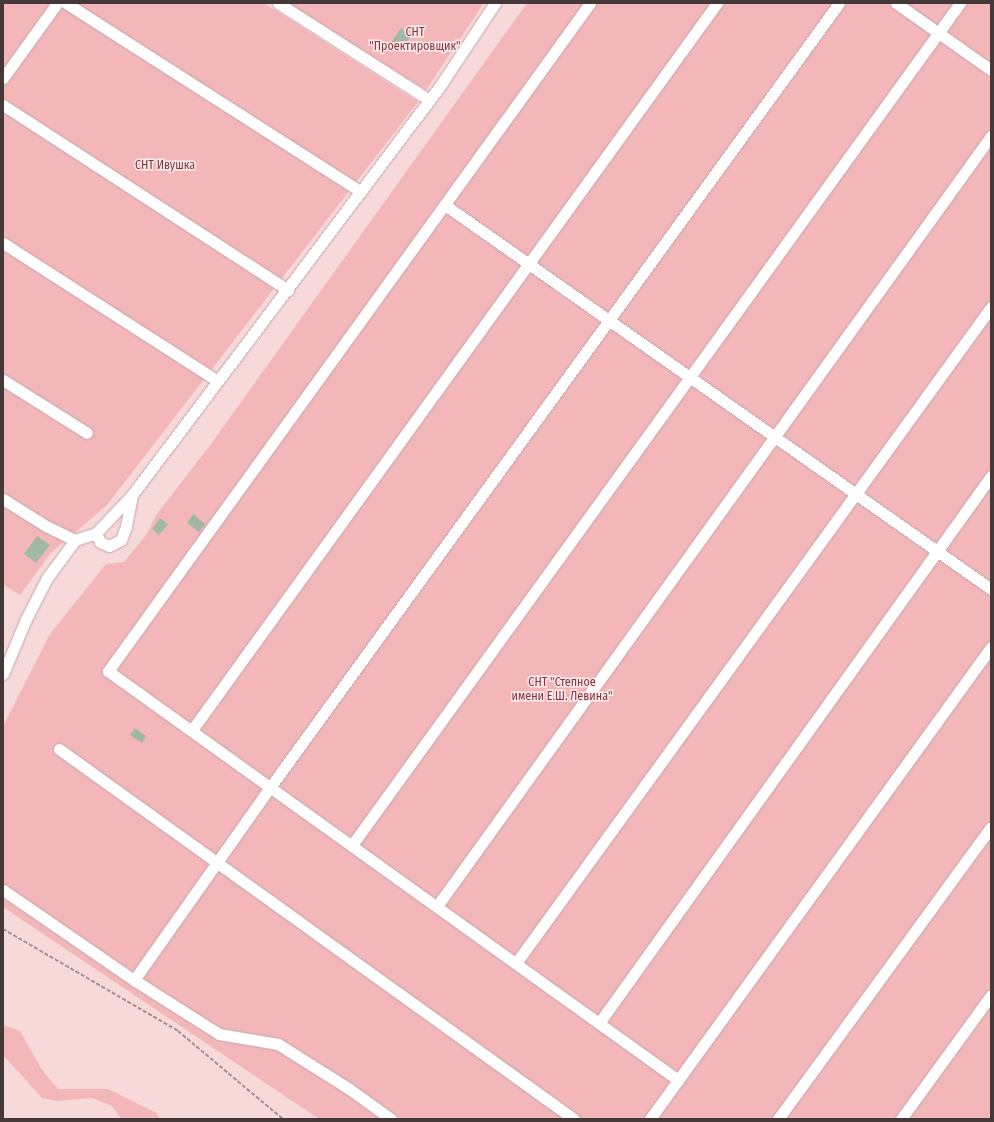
<!DOCTYPE html>
<html>
<head>
<meta charset="utf-8">
<style>
  body { margin:0 }
  #map { position:relative; width:994px; height:1122px; overflow:hidden; background:#f8d9da; font-family:"Fira Sans Condensed",sans-serif }
  div>[style] { position:absolute }
  .green>* { inset:0; background:#f3b7ba }
  .building>* { inset:0; background:#a1b8a6 }
  .path>* { height:2px; margin-top:-1px; transform-origin:0; background:repeating-linear-gradient(90deg,#a38d8e 0 4px,transparent 0 6px) }
  .roads { filter:drop-shadow(0 0 1px #c6a8a9) drop-shadow(0 0 1px #c6a8a9) }
  .minor>* { height:11px; margin:-5.5px; padding:0 5.5px; transform-origin:5.5px; border-radius:5.5px; background:#fff }
  span { translate:-50% -50%; white-space:nowrap; text-align:center; line-height:1.15; -webkit-text-stroke:3px #fdeaea; paint-order:stroke }
  .park-label { font-size:12px; color:#81343d }
  .frame { position:absolute; inset:0; border:4px solid #443839; pointer-events:none }
</style>
</head>
<body>
<div id="map">
  <div class="green">
    <i style="clip-path:polygon(3px 3px,264px 3px,418px 102px,107px 505px,51px 553px,20px 595px,3px 584px)"></i>
    <i style="clip-path:polygon(287px 3px,484px 3px,426px 90px)"></i>
    <i style="clip-path:polygon(527px 3px,991px 3px,991px 1119px,319px 1119px,3px 907px,3px 726px,50px 634px,106px 564px,124px 562px,146px 535px,156px 515px,211px 444px)"></i>
    <i style="clip-path:polygon(3px 1025px,20px 1031px,42px 1070px,58px 1089px,108px 1089px,157px 1113px,160px 1119px,121px 1119px,112px 1106px,92px 1098px,57px 1101px,42px 1098px,3px 1055px)"></i>
  </div>
  <div class="building">
    <i style="clip-path:polygon(401px 28px,411px 36px,401px 50px,391px 43px)"></i>
    <i style="clip-path:polygon(193px 514px,205px 524px,199px 532px,187px 523px)"></i>
    <i style="clip-path:polygon(160px 518px,168px 524px,159px 535px,152px 529px)"></i>
    <i style="clip-path:polygon(37px 536px,50px 545px,36px 563px,24px 554px)"></i>
    <i style="clip-path:polygon(135px 728px,146px 736px,142px 743px,130px 735px)"></i>
  </div>
  <div class="path">
    <i style="left:3px;top:929px;width:203px;rotate:30.2deg"></i>
    <i style="left:178px;top:1031px;width:137px;rotate:40deg"></i>
  </div>
  <div class="roads">
    <div class="minor">
      <i style="left:66px;top:3px;width:350px;rotate:32.6deg"></i>
      <i style="left:278px;top:3px;width:179px;rotate:32.7deg"></i>
      <i style="left:590px;top:3px;width:824px;rotate:125.81deg"></i>
      <i style="left:108px;top:671px;width:702px;rotate:35.66deg"></i>
      <i style="left:896px;top:3px;width:116px;rotate:35.2deg"></i>
      <i style="left:3px;top:78px;width:92px;rotate:-54.2deg"></i>
      <i style="left:3px;top:105px;width:340px;rotate:33deg"></i>
      <i style="left:445px;top:205px;width:668px;rotate:35.12deg"></i>
      <i style="left:3px;top:243px;width:255px;rotate:32.7deg"></i>
      <i style="left:3px;top:380px;width:99px;rotate:32.2deg"></i>
      <i style="left:3px;top:499px;width:51px;rotate:32.1deg"></i>
      <i style="left:46px;top:526px;width:32px;rotate:26deg"></i>
      <i style="left:96px;top:533px;width:10px;rotate:66deg"></i>
      <i style="left:100px;top:542px;width:10px;rotate:24deg"></i>
      <i style="left:109px;top:546px;width:13px;rotate:-27deg"></i>
      <i style="left:121px;top:540px;width:15px;rotate:-70deg"></i>
      <i style="left:126px;top:526px;width:32px;rotate:-79deg"></i>
      <i style="left:3px;top:674px;width:60px;rotate:-67.3deg"></i>
      <i style="left:26px;top:619px;width:46px;rotate:-62.9deg"></i>
      <i style="left:47px;top:578px;width:47px;rotate:-53.6deg"></i>
      <i style="left:75px;top:540px;width:22px;rotate:-18deg"></i>
      <i style="left:96px;top:533px;width:52px;rotate:-46.5deg"></i>
      <i style="left:132px;top:495px;width:512px;rotate:-53.02deg"></i>
      <i style="left:440px;top:86px;width:100px;rotate:-56.5deg"></i>
      <i style="left:192px;top:730px;width:897px;rotate:-54.17deg"></i>
      <i style="left:59px;top:749px;width:634px;rotate:35.7deg"></i>
      <i style="left:352px;top:845px;width:1039px;rotate:-54.17deg"></i>
      <i style="left:3px;top:890px;width:159px;rotate:34.5deg"></i>
      <i style="left:134px;top:980px;width:101px;rotate:32.4deg"></i>
      <i style="left:219px;top:1034px;width:60px;rotate:9.6deg"></i>
      <i style="left:278px;top:1044px;width:83px;rotate:32.2deg"></i>
      <i style="left:348px;top:1088px;width:53px;rotate:35.8deg"></i>
      <i style="left:437px;top:906px;width:949px;rotate:-54.27deg"></i>
      <i style="left:516px;top:963px;width:810px;rotate:-54.09deg"></i>
      <i style="left:134px;top:980px;width:237px;rotate:-54.8deg"></i>
      <i style="left:271px;top:786px;width:967px;rotate:-54.04deg"></i>
      <i style="left:599px;top:1023px;width:673px;rotate:-54.37deg"></i>
      <i style="left:650px;top:1119px;width:582px;rotate:-54.15deg"></i>
      <i style="left:778px;top:1119px;width:361px;rotate:-53.9deg"></i>
      <i style="left:901px;top:1119px;width:153px;rotate:-54deg"></i>
    </div>
  </div>
  <div class="park-label">
    <span style="left:415px;top:40px">СНТ<br>"Проектировщик"</span>
    <span style="left:165px;top:166px">СНТ Ивушка</span>
    <span style="left:562px;top:690px">СНТ "Степное<br>имени Е.Ш. Левина"</span>
  </div>
  <div class="frame"></div>
</div>
</body>
</html>
